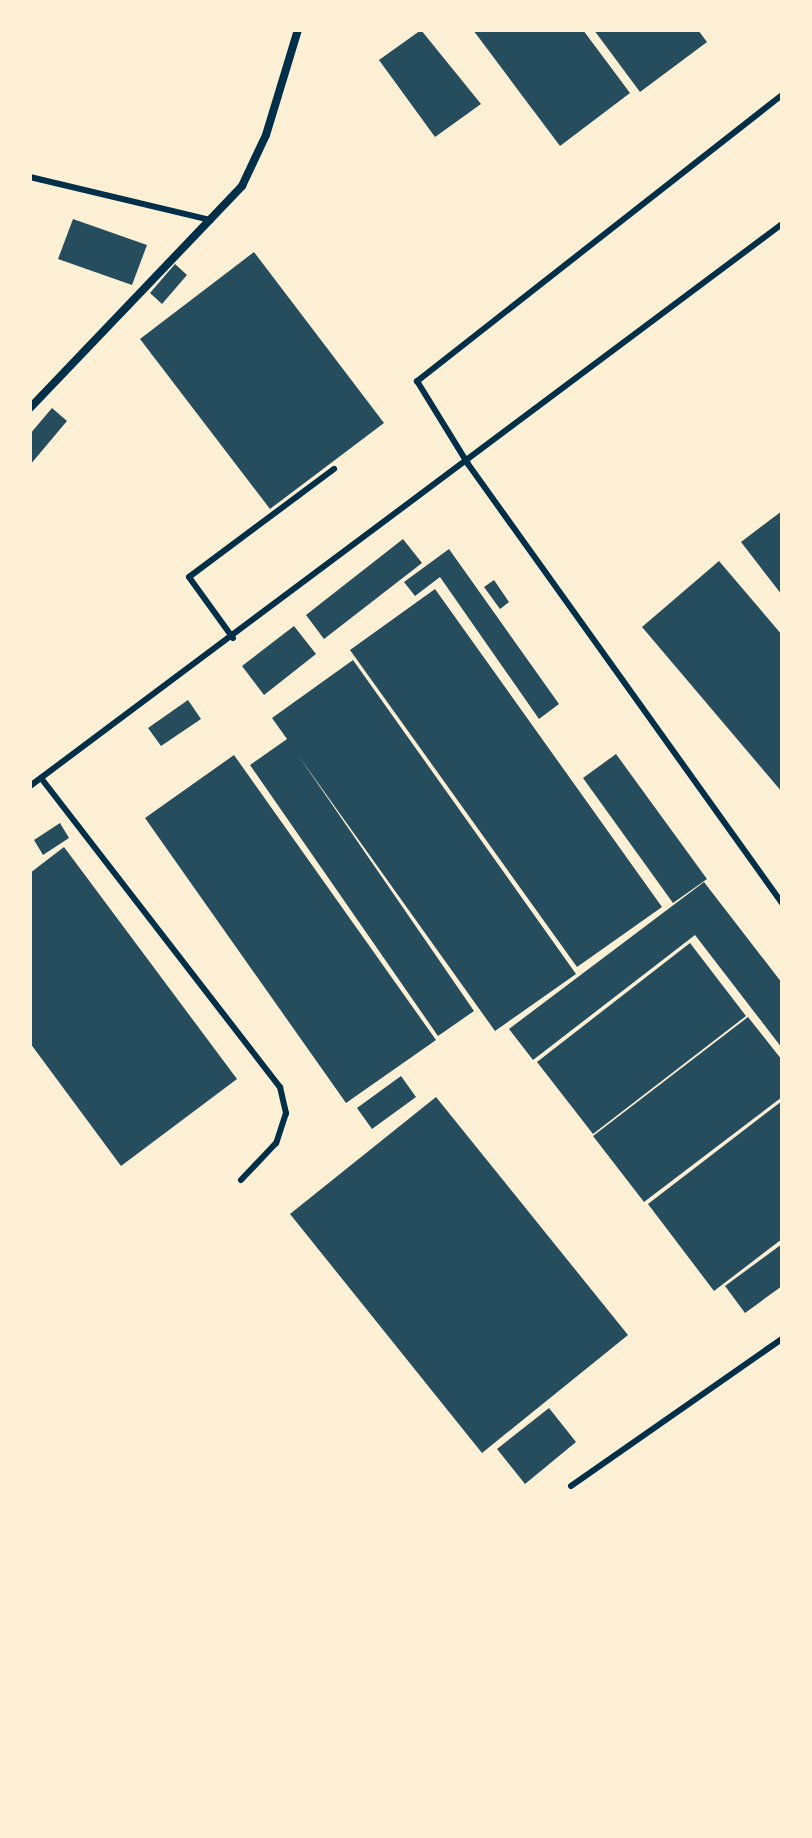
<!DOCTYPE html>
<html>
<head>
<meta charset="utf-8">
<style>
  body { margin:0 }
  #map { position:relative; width:812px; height:1838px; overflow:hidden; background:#fdf0d5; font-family:Barlow,sans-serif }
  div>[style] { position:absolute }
  .building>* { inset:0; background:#264d5e }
  .service>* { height:6px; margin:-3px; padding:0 3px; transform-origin:3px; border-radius:3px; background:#003049 }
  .minor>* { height:8px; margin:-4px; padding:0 4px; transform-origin:4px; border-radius:4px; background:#003049 }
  span { translate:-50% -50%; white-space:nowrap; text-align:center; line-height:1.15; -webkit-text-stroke:6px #fdf0d5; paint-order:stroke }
  .frame { position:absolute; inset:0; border:32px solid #fdf0d5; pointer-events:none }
</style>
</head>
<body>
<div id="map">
  <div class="building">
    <i style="clip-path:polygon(421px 30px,481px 104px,435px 137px,379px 60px)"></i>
    <i style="clip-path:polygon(473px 30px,583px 30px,630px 93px,560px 146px)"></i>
    <i style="clip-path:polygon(594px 30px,698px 30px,707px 42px,640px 92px)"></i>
    <i style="clip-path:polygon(73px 219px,147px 245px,132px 285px,58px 259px)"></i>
    <i style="clip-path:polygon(254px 252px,384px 423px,270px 509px,140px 339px)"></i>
    <i style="clip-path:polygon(175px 264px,187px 275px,162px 304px,150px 293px)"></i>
    <i style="clip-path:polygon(52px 408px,67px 421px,30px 465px,30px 434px)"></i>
    <i style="clip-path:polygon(782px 511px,782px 595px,741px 542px)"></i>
    <i style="clip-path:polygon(403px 539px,422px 563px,324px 639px,306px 615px)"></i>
    <i style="clip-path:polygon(449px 549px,559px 704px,539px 719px,440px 577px,415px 596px,404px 582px)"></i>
    <i style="clip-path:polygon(719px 561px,782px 635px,782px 792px,642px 627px)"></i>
    <i style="clip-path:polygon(494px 580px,509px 602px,500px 609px,484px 587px)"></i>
    <i style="clip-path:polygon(435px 589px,662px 907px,577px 967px,350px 650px)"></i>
    <i style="clip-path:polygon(294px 626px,316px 654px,264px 695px,242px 666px)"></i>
    <i style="clip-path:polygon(353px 660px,576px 974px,495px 1031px,298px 755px,474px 1011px,438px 1036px,250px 765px,287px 739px,272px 718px)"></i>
    <i style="clip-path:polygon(188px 700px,201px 719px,161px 746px,148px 728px)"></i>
    <i style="clip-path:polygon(616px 754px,707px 879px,673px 903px,583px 778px)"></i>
    <i style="clip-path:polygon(234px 755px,436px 1040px,346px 1103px,145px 818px)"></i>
    <i style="clip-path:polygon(60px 823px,69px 838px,43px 855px,34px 840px)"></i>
    <i style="clip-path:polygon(64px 847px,237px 1079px,121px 1166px,30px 1043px,30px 873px)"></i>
    <i style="clip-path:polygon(704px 882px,782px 983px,782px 1048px,695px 935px,533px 1060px,509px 1029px)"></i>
    <i style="clip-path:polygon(690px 943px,746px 1016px,593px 1134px,537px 1062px)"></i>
    <i style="clip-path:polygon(748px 1017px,782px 1060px,782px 1097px,644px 1202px,593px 1136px)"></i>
    <i style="clip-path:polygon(401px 1076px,416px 1097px,372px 1129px,357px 1108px)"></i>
    <i style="clip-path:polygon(436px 1097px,628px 1335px,482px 1453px,290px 1214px)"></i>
    <i style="clip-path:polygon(782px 1101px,782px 1239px,714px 1291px,648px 1204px)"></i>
    <i style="clip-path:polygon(782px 1244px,782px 1286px,745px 1313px,725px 1286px)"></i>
    <i style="clip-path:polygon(549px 1408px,576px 1442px,525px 1484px,497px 1449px)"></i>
  </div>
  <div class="service">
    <i style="left:782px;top:95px;width:464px;rotate:141.9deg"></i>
    <i style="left:417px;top:381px;width:97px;rotate:58.4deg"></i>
    <i style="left:468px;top:464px;width:540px;rotate:54.43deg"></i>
    <i style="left:30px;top:177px;width:186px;rotate:13.4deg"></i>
    <i style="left:233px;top:638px;width:75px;rotate:-125.8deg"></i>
    <i style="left:189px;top:577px;width:181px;rotate:-36.7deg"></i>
    <i style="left:41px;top:778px;width:391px;rotate:52.3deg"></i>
    <i style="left:280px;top:1087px;width:27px;rotate:77deg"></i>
    <i style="left:286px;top:1113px;width:32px;rotate:108deg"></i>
    <i style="left:276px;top:1143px;width:51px;rotate:133.4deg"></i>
    <i style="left:30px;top:786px;width:939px;rotate:-36.77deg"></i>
    <i style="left:571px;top:1486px;width:257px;rotate:-34.9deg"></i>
  </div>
  <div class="minor">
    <i style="left:30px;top:408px;width:307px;rotate:-46.3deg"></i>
    <i style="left:242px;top:186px;width:56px;rotate:-64.8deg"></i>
    <i style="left:266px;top:135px;width:110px;rotate:-73.1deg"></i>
  </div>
  <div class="frame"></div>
</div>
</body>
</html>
